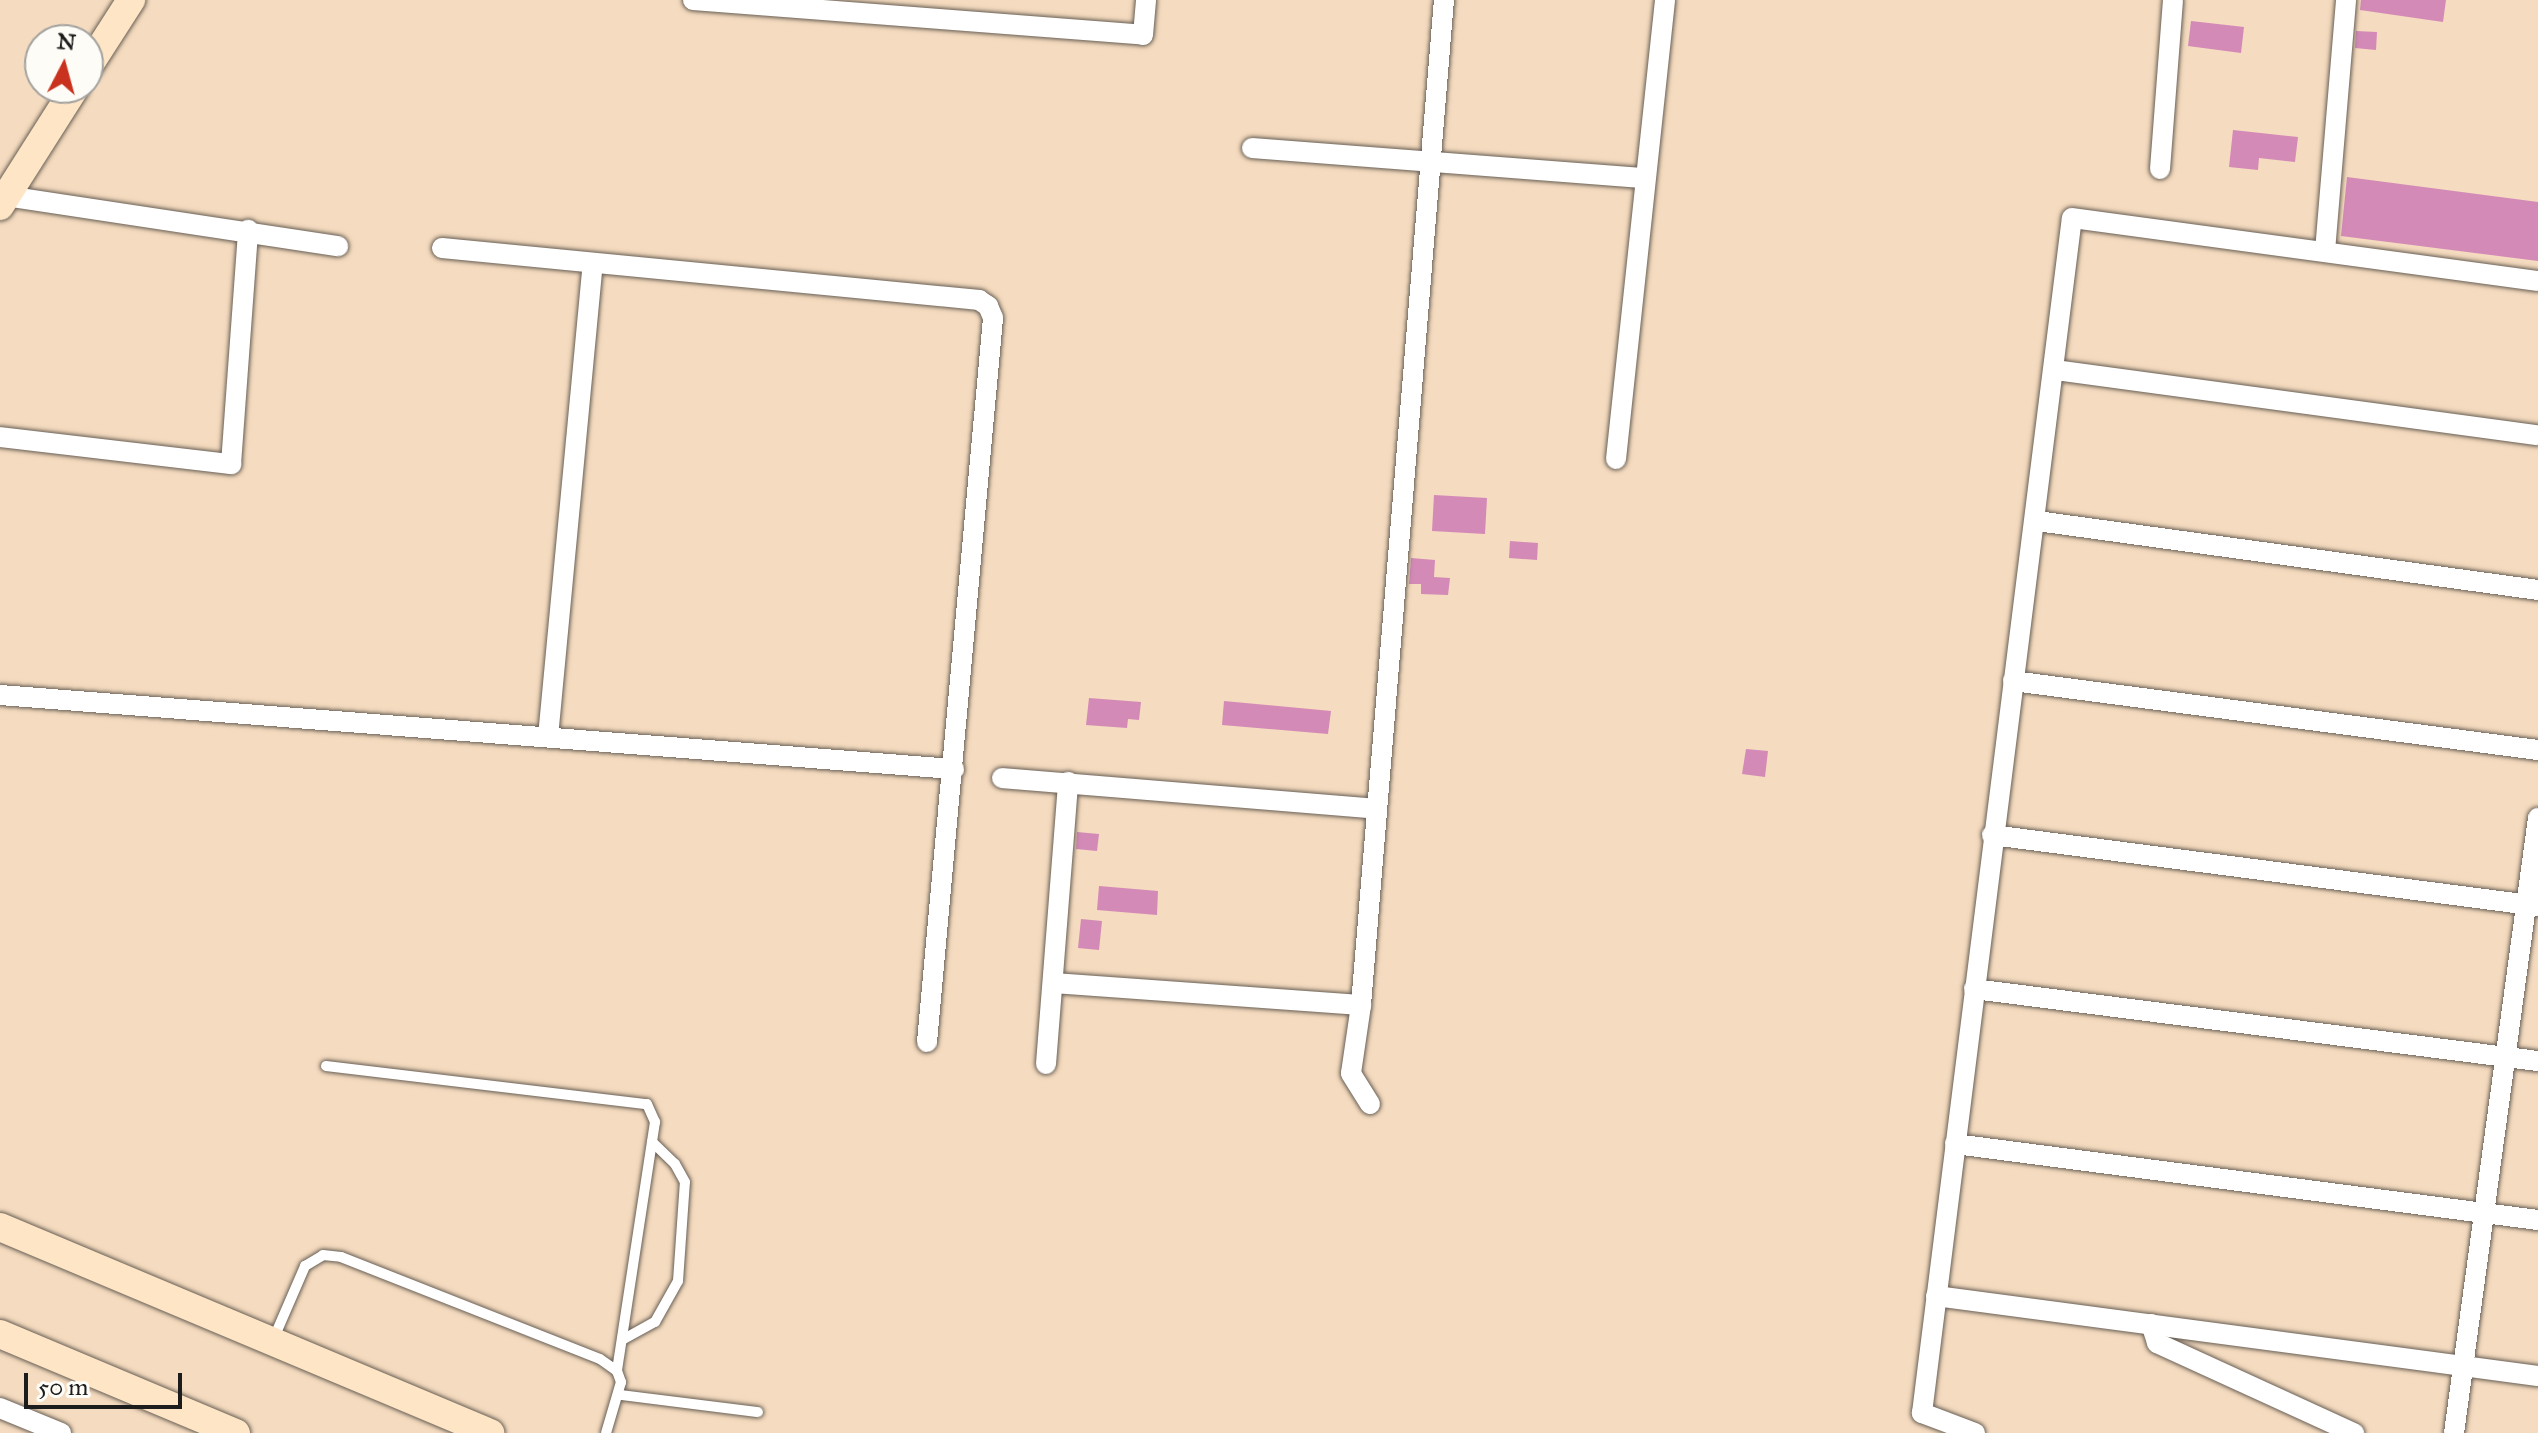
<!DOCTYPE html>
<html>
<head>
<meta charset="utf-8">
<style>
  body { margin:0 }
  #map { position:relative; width:2538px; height:1433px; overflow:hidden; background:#f5dbbf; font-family:"IM FELL Great Primer",serif }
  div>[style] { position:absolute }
  .building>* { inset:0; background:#d38ab7 }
  .roads { filter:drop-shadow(0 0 2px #685f55) drop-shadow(0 0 2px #685f55) }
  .lane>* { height:10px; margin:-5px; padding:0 5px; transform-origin:5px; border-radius:5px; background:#fff }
  .street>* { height:20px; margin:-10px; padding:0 10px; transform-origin:10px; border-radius:10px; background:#fff }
  .secondary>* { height:28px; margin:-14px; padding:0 14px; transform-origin:14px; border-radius:14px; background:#fee5c5 }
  span { translate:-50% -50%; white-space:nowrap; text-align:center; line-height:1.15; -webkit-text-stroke:6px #fdfcf7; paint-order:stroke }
  .north { position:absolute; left:24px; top:24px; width:80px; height:80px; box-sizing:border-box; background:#fdfcf7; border:2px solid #a3a29f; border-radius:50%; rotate:6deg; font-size:22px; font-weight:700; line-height:32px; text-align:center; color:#1c1c1c }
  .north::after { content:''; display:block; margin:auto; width:28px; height:36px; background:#c8321e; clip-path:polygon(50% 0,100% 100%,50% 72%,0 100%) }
  .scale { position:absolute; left:24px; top:1373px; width:158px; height:36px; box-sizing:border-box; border:4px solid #1c1c1c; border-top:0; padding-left:10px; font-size:24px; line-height:28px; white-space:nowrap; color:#1c1c1c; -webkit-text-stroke:6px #fdfcf7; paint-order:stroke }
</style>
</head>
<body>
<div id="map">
  <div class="building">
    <i style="clip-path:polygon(2361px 0,2446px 0,2443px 22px,2360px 10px)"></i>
    <i style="clip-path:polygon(2191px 21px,2244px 27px,2241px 53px,2188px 46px)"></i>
    <i style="clip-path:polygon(2356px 31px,2377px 32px,2376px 50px,2355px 48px)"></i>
    <i style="clip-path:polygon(2233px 130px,2298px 137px,2295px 162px,2259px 158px,2258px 170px,2229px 167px)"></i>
    <i style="clip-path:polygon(2347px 177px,2538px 202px,2538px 261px,2341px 236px)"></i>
    <i style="clip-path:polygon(1434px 495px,1487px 498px,1485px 534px,1432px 531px)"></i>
    <i style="clip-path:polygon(1510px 541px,1538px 543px,1537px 560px,1509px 558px)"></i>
    <i style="clip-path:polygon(1411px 558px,1435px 560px,1434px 577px,1450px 578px,1448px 595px,1421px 594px,1421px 584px,1409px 584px)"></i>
    <i style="clip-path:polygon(1089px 698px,1141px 702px,1139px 720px,1128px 719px,1127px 728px,1086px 725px)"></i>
    <i style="clip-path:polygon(1224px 701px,1331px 711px,1328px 734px,1222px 725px)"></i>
    <i style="clip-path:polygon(1746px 749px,1768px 751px,1765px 777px,1742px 774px)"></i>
    <i style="clip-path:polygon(1077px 832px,1099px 834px,1097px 851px,1076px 849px)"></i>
    <i style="clip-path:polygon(1099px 886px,1158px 891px,1157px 915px,1097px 910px)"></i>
    <i style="clip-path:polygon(1081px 919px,1102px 921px,1099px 950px,1078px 948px)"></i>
  </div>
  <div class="roads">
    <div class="lane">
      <i style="left:326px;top:1066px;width:323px;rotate:6.8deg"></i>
      <i style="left:647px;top:1104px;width:20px;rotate:66deg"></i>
      <i style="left:655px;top:1122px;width:252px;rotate:98.7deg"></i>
      <i style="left:273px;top:1340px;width:81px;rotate:-66.6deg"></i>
      <i style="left:305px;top:1266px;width:21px;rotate:-31deg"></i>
      <i style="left:323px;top:1255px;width:18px;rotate:6deg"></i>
      <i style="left:341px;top:1257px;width:278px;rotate:21.5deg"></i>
      <i style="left:600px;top:1359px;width:21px;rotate:35deg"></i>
      <i style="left:617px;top:1371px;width:12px;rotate:70deg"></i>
      <i style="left:621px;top:1382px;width:53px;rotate:106.4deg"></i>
      <i style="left:622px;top:1340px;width:38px;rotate:-29deg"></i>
      <i style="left:655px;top:1322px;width:47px;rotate:-60.7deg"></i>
      <i style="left:678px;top:1281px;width:99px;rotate:-86deg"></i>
      <i style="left:685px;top:1182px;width:21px;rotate:-119deg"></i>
      <i style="left:675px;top:1164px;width:32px;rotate:-136deg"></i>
      <i style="left:621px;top:1395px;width:138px;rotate:7.1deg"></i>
    </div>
    <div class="street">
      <i style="left:693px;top:0;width:451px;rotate:4.4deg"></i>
      <i style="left:1143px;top:35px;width:35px;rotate:-85deg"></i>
      <i style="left:1252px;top:148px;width:391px;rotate:4.4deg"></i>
      <i style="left:2160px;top:169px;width:169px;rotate:-85.6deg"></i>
      <i style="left:6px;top:196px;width:336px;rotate:8.6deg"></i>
      <i style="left:442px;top:248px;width:540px;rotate:5.53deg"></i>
      <i style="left:979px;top:300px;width:11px;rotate:34deg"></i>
      <i style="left:988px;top:306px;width:13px;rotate:67deg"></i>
      <i style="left:993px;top:318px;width:727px;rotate:95.21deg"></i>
      <i style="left:2325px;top:251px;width:252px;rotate:-85.2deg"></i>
      <i style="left:2055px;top:370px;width:487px;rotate:7.7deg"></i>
      <i style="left:0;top:437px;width:233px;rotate:6.7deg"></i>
      <i style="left:231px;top:464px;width:235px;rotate:-85.8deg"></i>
      <i style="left:1616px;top:459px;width:462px;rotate:-83.9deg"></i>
      <i style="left:2037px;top:521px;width:506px;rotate:7.84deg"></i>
      <i style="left:2013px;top:681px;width:530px;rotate:7.49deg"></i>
      <i style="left:0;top:695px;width:957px;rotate:4.44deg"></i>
      <i style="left:548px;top:737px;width:476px;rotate:-84.6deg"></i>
      <i style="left:1002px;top:778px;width:376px;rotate:4.7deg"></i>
      <i style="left:1992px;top:835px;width:551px;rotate:7.41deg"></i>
      <i style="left:1053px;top:983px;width:309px;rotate:4.1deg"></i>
      <i style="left:1974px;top:989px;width:569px;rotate:7.28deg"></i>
      <i style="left:1046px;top:1064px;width:283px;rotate:-85.5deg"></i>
      <i style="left:1370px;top:1104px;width:36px;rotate:-122deg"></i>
      <i style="left:1351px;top:1073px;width:69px;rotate:-81.6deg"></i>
      <i style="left:1361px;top:1005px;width:1008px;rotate:-85.28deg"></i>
      <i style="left:1955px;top:1144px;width:588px;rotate:7.43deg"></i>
      <i style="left:1936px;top:1296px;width:607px;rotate:7.57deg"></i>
      <i style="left:2151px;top:1324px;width:20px;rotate:72deg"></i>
      <i style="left:2157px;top:1343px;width:217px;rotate:24.6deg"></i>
      <i style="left:0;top:1408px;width:66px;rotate:22.3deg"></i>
      <i style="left:1975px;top:1433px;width:57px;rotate:-159.3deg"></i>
      <i style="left:1922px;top:1413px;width:1204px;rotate:-82.85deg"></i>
      <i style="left:2072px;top:218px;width:470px;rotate:7.7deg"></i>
      <i style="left:2454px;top:1433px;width:621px;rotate:-82.22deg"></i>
    </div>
    <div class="secondary">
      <i style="left:88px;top:67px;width:80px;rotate:-57.3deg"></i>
      <i style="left:0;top:206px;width:140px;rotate:-57.6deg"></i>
      <i style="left:0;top:1227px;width:532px;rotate:22.8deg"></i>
      <i style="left:0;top:1334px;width:256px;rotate:22.8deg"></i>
    </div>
  </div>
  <div class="north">N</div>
  <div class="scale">50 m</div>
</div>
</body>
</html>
